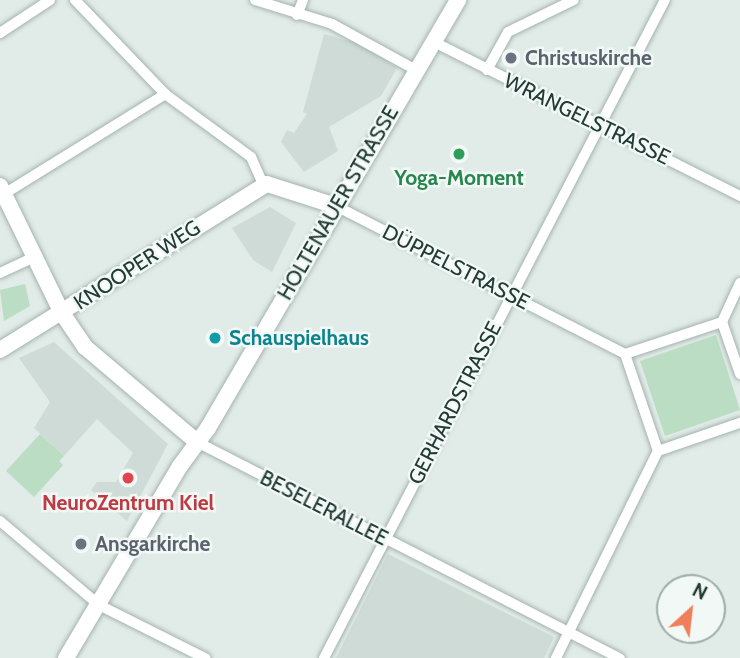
<!DOCTYPE html>
<html>
<head>
<meta charset="utf-8">
<style>
  body { margin:0 }
  #map { position:relative; width:740px; height:658px; overflow:hidden; background:#e1ebe7; font-family:Cabin,sans-serif }
  div>[style] { position:absolute }
  .built>* { inset:0; background:#cfdbd6 }
  .green>* { inset:0; background:#baddc3 }
  .roads { filter:drop-shadow(0 0 2px #a4b3ae) drop-shadow(0 0 2px #a4b3ae) }
  .street>* { height:10px; margin:-5px; padding:0 5px; transform-origin:5px; border-radius:5px; background:#fff }
  .secondary>* { height:16px; margin:-8px; padding:0 8px; transform-origin:8px; border-radius:8px; background:#fff }
  .dots>* { width:19px; height:19px; translate:-50% -50%; box-sizing:border-box; border:4px solid #f1f8f5; border-radius:50% }
  span { translate:-50% -50%; white-space:nowrap; text-align:center; line-height:1.15; -webkit-text-stroke:5px #f1f8f5; paint-order:stroke }
  .worship-label { font-size:21px; color:#5b616d; font-weight:700 }
  .left { translate:0 -50%; text-align:left }
  .street-label { font-size:21px; color:#223c35 }
  .leisure-label { font-size:21px; color:#27864d; font-weight:700 }
  .culture-label { font-size:21px; color:#0d838f; font-weight:700 }
  .health-label { font-size:21px; color:#be3a42; font-weight:700 }
  .north { position:absolute; left:656px; top:574px; width:70px; height:70px; box-sizing:border-box; background:#f1f8f5; border:2px solid #9eada8; border-radius:50%; rotate:27deg; font-size:19px; font-weight:700; line-height:28px; text-align:center; color:#223c35 }
  .north::after { content:''; display:block; margin:auto; width:24px; height:32px; background:#f07e5a; clip-path:polygon(50% 0,100% 100%,50% 72%,0 100%) }
</style>
</head>
<body>
<div id="map">
  <div class="built">
    <i style="clip-path:polygon(324px 34px,360px 44px,397px 68px,381px 96px,329px 127px,338px 151px,304px 172px,281px 142px,287px 130px,294px 133px,307px 114px,303px 112px)"></i>
    <i style="clip-path:polygon(270px 207px,296px 223px,272px 272px,253px 260px,232px 228px)"></i>
    <i style="clip-path:polygon(54px 342px,168px 444px,127px 521px,91px 490px,97px 482px,116px 482px,133px 453px,97px 419px,64px 456px,34px 428px,50px 402px,19px 358px)"></i>
    <i style="clip-path:polygon(388px 554px,554px 637px,544px 658px,336px 658px)"></i>
  </div>
  <div class="green">
    <i style="clip-path:polygon(25px 284px,30px 306px,4px 321px,0 290px)"></i>
    <i style="clip-path:polygon(716px 335px,740px 410px,665px 436px,640px 361px)"></i>
    <i style="clip-path:polygon(40px 434px,64px 456px,59px 461px,63px 465px,34px 497px,6px 471px)"></i>
  </div>
  <div class="roads">
    <div class="street">
      <i style="left:75px;top:0;width:130px;rotate:46.2deg"></i>
      <i style="left:165px;top:94px;width:107px;rotate:36.2deg"></i>
      <i style="left:251px;top:157px;width:32px;rotate:66deg"></i>
      <i style="left:255px;top:0;width:81px;rotate:17.3deg"></i>
      <i style="left:332px;top:24px;width:96px;rotate:28.7deg"></i>
      <i style="left:297px;top:15px;width:16px;rotate:-68deg"></i>
      <i style="left:0;top:33px;width:60px;rotate:-33.4deg"></i>
      <i style="left:434px;top:42px;width:343px;rotate:26.7deg"></i>
      <i style="left:487px;top:70px;width:43px;rotate:-61.1deg"></i>
      <i style="left:508px;top:32px;width:73px;rotate:-25.9deg"></i>
      <i style="left:4px;top:194px;width:190px;rotate:-31.8deg"></i>
      <i style="left:336px;top:206px;width:325px;rotate:27.1deg"></i>
      <i style="left:0;top:273px;width:40px;rotate:-25deg"></i>
      <i style="left:722px;top:322px;width:102px;rotate:161.7deg"></i>
      <i style="left:625px;top:354px;width:102px;rotate:71.2deg"></i>
      <i style="left:658px;top:451px;width:87px;rotate:-18.9deg"></i>
      <i style="left:722px;top:322px;width:55px;rotate:70.9deg"></i>
      <i style="left:722px;top:322px;width:43px;rotate:-65.2deg"></i>
      <i style="left:197px;top:442px;width:475px;rotate:27.1deg"></i>
      <i style="left:0;top:521px;width:130px;rotate:40.3deg"></i>
      <i style="left:99px;top:605px;width:119px;rotate:26.6deg"></i>
      <i style="left:324px;top:658px;width:741px;rotate:-62.61deg"></i>
      <i style="left:556px;top:658px;width:231px;rotate:-63.8deg"></i>
    </div>
    <div class="secondary">
      <i style="left:0;top:186px;width:141px;rotate:64deg"></i>
      <i style="left:62px;top:313px;width:41px;rotate:55.9deg"></i>
      <i style="left:85px;top:347px;width:147px;rotate:40.3deg"></i>
      <i style="left:0;top:350px;width:314px;rotate:-31.9deg"></i>
      <i style="left:267px;top:184px;width:72px;rotate:17.7deg"></i>
      <i style="left:66px;top:658px;width:223px;rotate:-59.3deg"></i>
      <i style="left:180px;top:466px;width:47px;rotate:-53.6deg"></i>
      <i style="left:208px;top:428px;width:496px;rotate:-59.7deg"></i>
    </div>
  </div>
  <div class="dots">
    <i style="left:511px;top:58px;background:#6b7280"></i>
    <i style="left:459px;top:154px;background:#2e9e5b"></i>
    <i style="left:215px;top:338px;background:#0f9aa8"></i>
    <i style="left:128px;top:478px;background:#e0444e"></i>
    <i style="left:81px;top:544px;background:#6b7280"></i>
  </div>
  <div class="worship-label">
    <span class="left" style="left:525px;top:58px">Christuskirche</span>
    <span class="left" style="left:95px;top:544px">Ansgarkirche</span>
  </div>
  <div class="street-label">
    <span style="left:587px;top:119px;rotate:26deg">WRANGELSTRASSE</span>
    <span style="left:338px;top:203px;rotate:-60deg">HOLTENAUER STRASSE</span>
    <span style="left:137px;top:265px;rotate:-33deg">KNOOPER WEG</span>
    <span style="left:456px;top:267px;rotate:27deg">DÜPPELSTRASSE</span>
    <span style="left:455px;top:403px;rotate:-63deg">GERHARDSTRASSE</span>
    <span style="left:324px;top:508px;rotate:27deg">BESELERALLEE</span>
  </div>
  <div class="leisure-label">
    <span style="left:459px;top:178px">Yoga-Moment</span>
  </div>
  <div class="culture-label">
    <span class="left" style="left:229px;top:338px">Schauspielhaus</span>
  </div>
  <div class="health-label">
    <span style="left:128px;top:503px">NeuroZentrum Kiel</span>
  </div>
  <div class="north">N</div>
</div>
</body>
</html>
